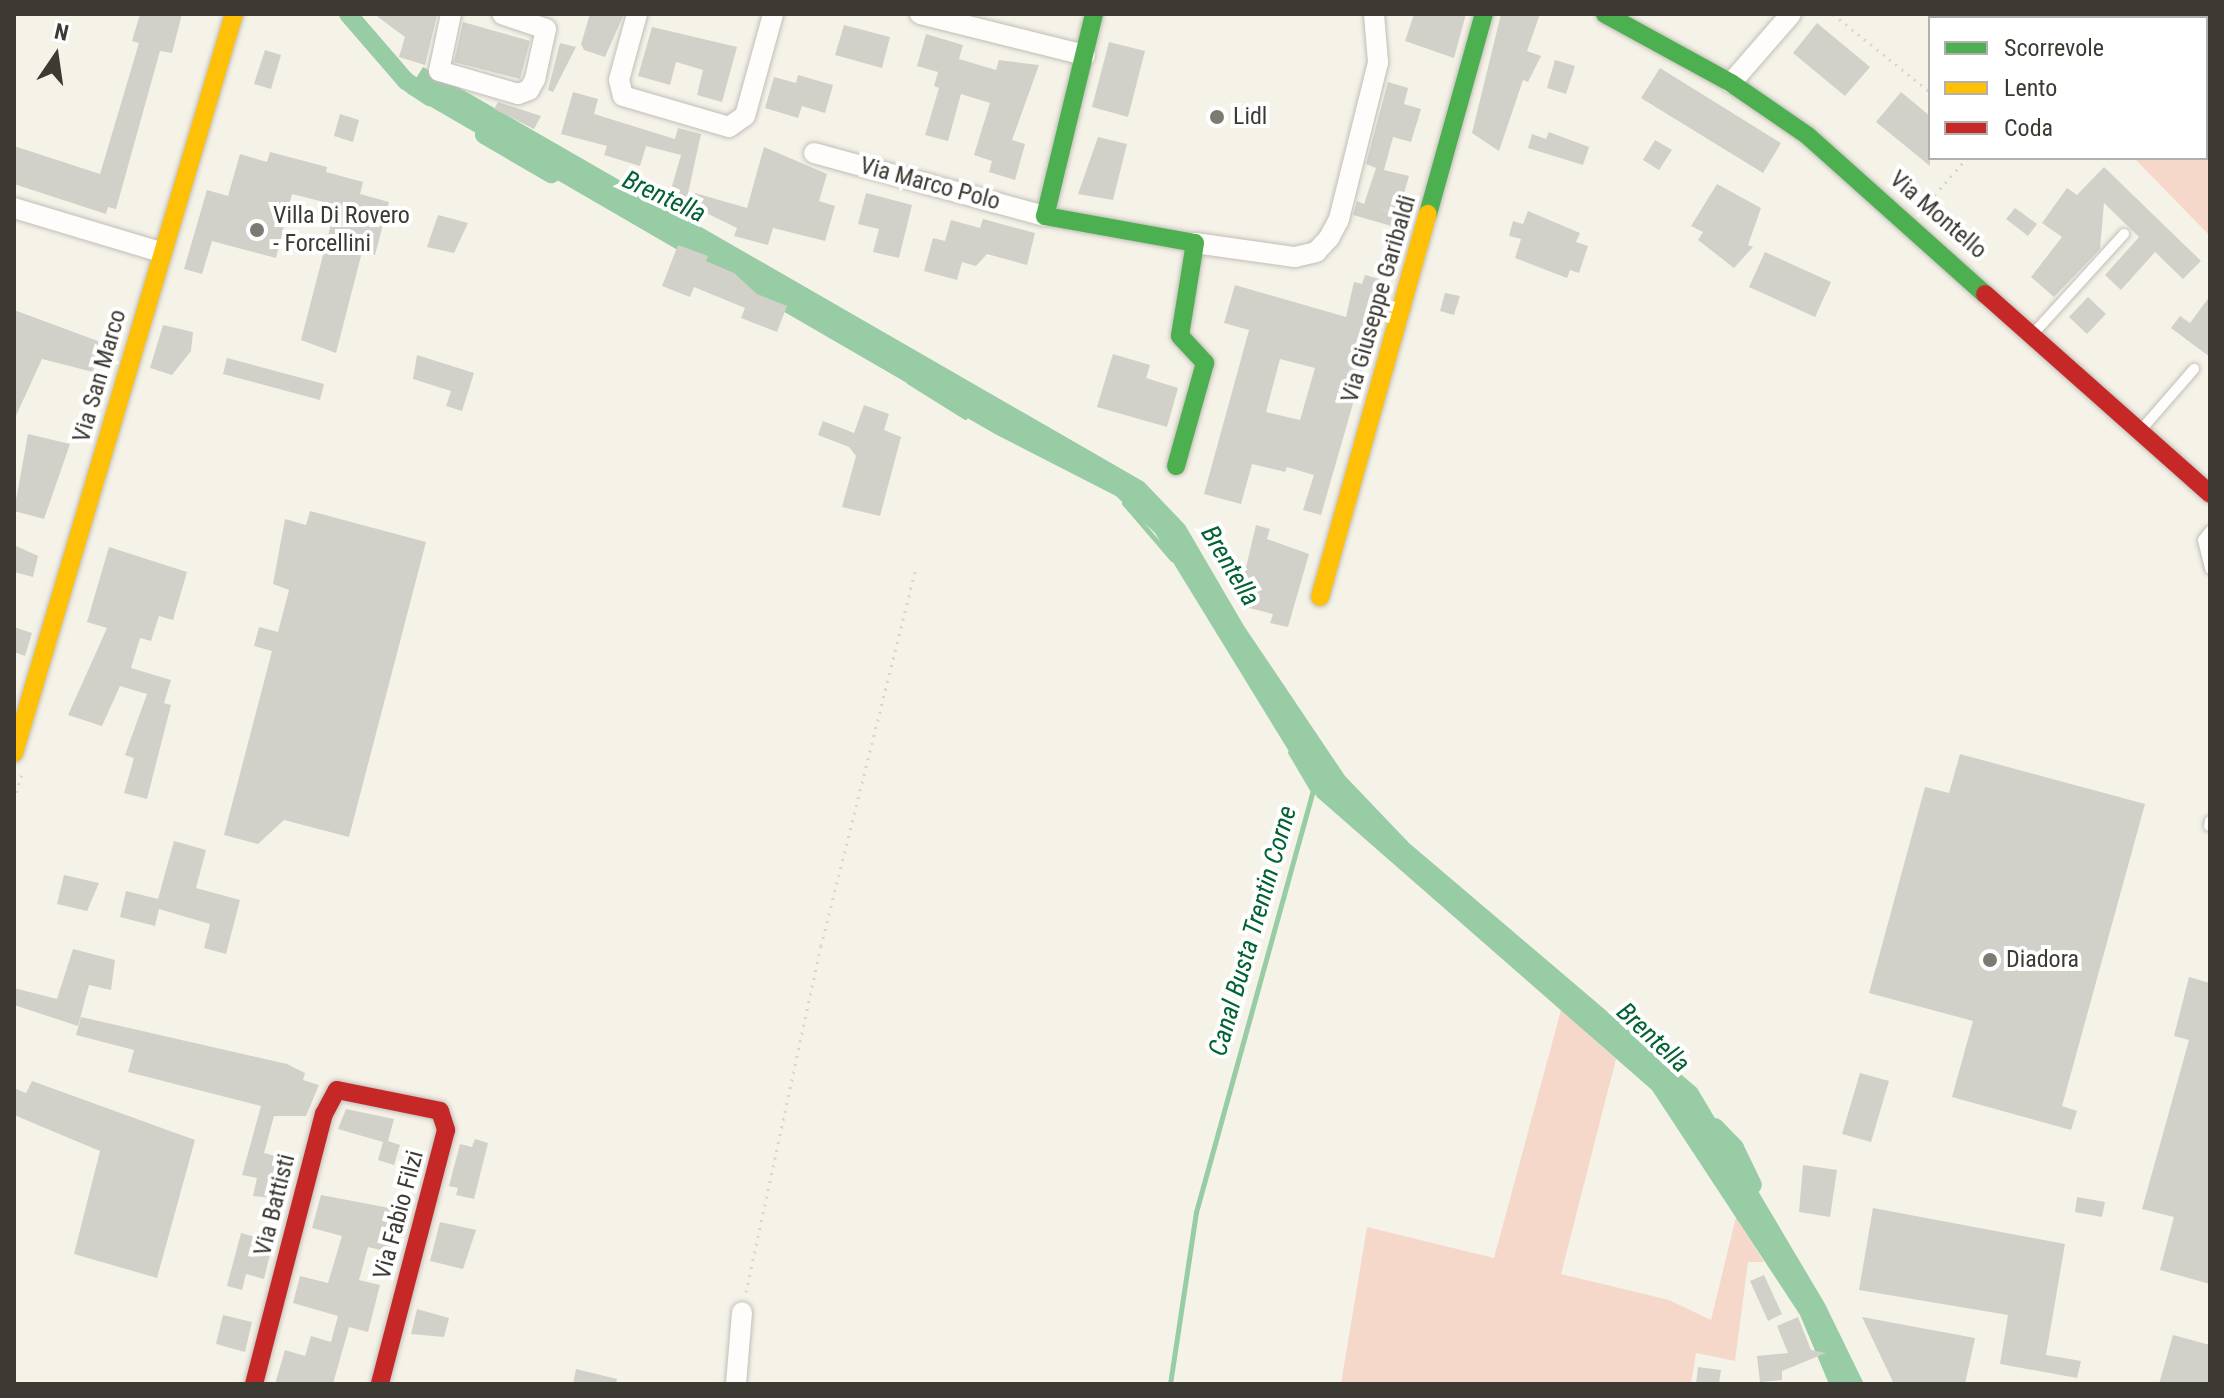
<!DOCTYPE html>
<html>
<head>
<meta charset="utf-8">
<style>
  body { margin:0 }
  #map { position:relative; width:2224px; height:1398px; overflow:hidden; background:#f5f2e8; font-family:"Roboto Condensed",sans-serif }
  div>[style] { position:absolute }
  .green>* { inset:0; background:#f6d8cb }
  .water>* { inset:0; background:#97cca4 }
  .stream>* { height:5px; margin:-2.5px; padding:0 2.5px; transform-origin:2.5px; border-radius:2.5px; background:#97cca4 }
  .canal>* { height:18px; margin:-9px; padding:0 9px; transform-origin:9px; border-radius:9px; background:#97cca4 }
  .building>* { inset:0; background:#d1d1ca }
  .path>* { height:3px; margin-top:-1.5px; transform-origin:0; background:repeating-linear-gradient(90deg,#d6d6d3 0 2px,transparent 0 8px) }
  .roads { filter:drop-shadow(0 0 2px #c0beb6) drop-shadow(0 0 2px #c0beb6) }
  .lane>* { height:10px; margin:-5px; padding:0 5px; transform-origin:5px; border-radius:5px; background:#fefdfc }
  .street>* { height:20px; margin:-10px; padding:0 10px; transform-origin:10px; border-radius:10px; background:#fefdfc }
  .fast>* { height:18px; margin:-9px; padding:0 9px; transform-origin:9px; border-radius:9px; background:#4caf50 }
  .slow>* { height:18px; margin:-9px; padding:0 9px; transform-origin:9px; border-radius:9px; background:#ffc107 }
  .jam>* { height:18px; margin:-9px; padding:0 9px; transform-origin:9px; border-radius:9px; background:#c62828 }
  .dots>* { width:22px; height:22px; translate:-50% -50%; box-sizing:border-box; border:4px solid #fff; border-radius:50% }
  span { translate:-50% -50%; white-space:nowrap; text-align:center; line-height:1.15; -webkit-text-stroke:8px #fff; paint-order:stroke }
  .poi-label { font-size:24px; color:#3c3a33 }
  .left { translate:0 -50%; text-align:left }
  .street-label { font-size:24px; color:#3c3a33 }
  .water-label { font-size:26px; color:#026232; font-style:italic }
  .frame { position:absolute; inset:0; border:16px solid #3c3a33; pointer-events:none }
  .legend { position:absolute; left:1928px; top:16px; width:280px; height:144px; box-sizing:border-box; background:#fff; border:2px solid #b1b0ad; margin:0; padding:10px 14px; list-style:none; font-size:24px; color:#3c3a33 }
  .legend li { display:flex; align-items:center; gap:16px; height:40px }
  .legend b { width:40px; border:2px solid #b1b0ad }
  .north { position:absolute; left:16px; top:16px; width:80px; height:80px; -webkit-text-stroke:6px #fff; paint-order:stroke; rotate:13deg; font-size:22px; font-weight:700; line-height:32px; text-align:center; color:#3c3a33 }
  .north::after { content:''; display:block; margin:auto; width:28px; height:36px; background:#3c3a33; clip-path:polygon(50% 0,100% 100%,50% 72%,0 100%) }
</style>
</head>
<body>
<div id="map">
  <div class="green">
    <i style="clip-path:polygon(2210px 47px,2210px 236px,2134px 158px,2206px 158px)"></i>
    <i style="clip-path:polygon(1561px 1010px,1616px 1059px,1561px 1274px,1669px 1300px,1711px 1320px,1736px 1217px,1764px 1262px,1748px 1262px,1735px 1361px,1696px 1353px,1691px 1384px,1341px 1384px,1367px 1227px,1494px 1258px)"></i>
  </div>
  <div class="water">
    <i style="clip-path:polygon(423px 67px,1144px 482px,1185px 525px,1244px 626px,1345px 776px,1409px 843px,1697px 1088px,1825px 1304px,1864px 1384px,1829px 1384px,1800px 1315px,1652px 1090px,1317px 797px,1155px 533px,1116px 496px,995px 434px,407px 93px)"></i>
  </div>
  <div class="stream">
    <i style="left:909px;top:382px;width:66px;rotate:32deg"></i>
    <i style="left:1124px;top:503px;width:74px;rotate:49.4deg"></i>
    <i style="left:1170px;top:1384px;width:174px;rotate:-81.4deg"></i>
    <i style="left:1196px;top:1212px;width:437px;rotate:-74.5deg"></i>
    <i style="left:1313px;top:791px;width:45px;rotate:-120.5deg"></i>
  </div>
  <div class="canal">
    <i style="left:348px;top:14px;width:89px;rotate:49.1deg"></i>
    <i style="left:406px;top:81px;width:29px;rotate:34deg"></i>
    <i style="left:484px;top:135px;width:78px;rotate:30.2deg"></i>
    <i style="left:1715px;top:1127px;width:29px;rotate:46deg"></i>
    <i style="left:1735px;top:1148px;width:41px;rotate:64.1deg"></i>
  </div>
  <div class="building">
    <i style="clip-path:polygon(140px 14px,182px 14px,172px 53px,160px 51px,116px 209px,108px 207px,106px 214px,14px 184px,14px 146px,100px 174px,139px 43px,132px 41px)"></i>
    <i style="clip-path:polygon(374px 14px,437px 15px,425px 65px,399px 57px,405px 37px)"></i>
    <i style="clip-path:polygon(590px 14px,624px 14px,605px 57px,584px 50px,581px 44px)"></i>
    <i style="clip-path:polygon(1414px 14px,1466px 14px,1454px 58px,1405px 41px)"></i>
    <i style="clip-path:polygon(1501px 14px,1540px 14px,1527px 51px,1541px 56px,1528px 82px,1523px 80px,1499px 151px,1472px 133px)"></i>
    <i style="clip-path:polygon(463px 22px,530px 41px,520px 79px,454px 62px)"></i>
    <i style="clip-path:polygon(1817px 23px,1870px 67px,1845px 96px,1793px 53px)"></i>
    <i style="clip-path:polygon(844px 25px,890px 37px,882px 68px,835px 55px)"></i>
    <i style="clip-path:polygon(652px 27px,737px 47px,722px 102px,697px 95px,703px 70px,676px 62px,670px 85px,638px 76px)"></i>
    <i style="clip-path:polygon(926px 34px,963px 45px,959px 59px,996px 70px,999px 60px,1039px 65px,1012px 140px,1025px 144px,1015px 180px,989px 172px,992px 161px,974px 155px,990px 103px,961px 94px,948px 141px,925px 135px,939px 88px,934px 86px,938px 72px,917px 66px)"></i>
    <i style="clip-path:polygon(1109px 42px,1145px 51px,1128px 117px,1092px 107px)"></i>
    <i style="clip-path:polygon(560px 43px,576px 47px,553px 92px,548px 90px)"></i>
    <i style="clip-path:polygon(265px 50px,281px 55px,271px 89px,254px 84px)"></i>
    <i style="clip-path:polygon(1555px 60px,1575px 66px,1566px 94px,1547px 88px)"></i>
    <i style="clip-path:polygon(1660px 68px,1781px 143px,1763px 173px,1641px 98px)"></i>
    <i style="clip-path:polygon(798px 75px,833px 85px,825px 113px,802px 106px,798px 118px,765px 108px,774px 77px,796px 83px)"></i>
    <i style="clip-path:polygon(1388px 82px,1408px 88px,1404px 104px,1421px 109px,1411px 142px,1393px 137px,1384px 170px,1409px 176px,1398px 214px,1379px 208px,1398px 215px,1395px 227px,1353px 215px,1357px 201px,1364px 204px,1376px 168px,1366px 164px)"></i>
    <i style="clip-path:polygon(573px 92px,598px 99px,594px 114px,675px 139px,678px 128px,701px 134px,687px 198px,670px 193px,681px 155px,646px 146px,640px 166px,604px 155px,607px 146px,561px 134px)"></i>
    <i style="clip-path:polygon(1901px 92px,1930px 116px,1930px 166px,1876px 122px)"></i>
    <i style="clip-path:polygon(498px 102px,541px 116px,534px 129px,494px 109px)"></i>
    <i style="clip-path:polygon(340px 114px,359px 120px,353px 142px,334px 136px)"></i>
    <i style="clip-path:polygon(1549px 132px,1589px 147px,1583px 165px,1528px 148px,1532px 134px,1546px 139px)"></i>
    <i style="clip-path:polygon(1098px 137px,1127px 144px,1113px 200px,1078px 194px)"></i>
    <i style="clip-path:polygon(1655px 140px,1672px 150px,1659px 170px,1643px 160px)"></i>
    <i style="clip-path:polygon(764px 147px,827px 174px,819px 201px,835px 206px,825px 241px,773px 228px,768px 245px,734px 236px,737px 228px,692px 206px,695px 193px,747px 208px)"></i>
    <i style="clip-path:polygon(270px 152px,327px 167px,326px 172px,363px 182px,360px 194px,389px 202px,375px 255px,362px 252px,336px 353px,301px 340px,336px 205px,292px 194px,276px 258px,212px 241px,202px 274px,184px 269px,207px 190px,228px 196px,240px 154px,267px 162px)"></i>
    <i style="clip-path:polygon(2104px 167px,2201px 261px,2183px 279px,2155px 252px,2121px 290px,2105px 275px,2139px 237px,2104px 203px,2100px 249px,2054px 297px,2031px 277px,2062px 237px,2042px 223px,2067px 188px,2077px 195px)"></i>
    <i style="clip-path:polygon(1717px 184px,1761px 208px,1748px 245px,1753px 247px,1734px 268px,1698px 240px,1703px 232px,1691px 226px)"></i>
    <i style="clip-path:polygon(866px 193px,912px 205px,899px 258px,873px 252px,879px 229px,858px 224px)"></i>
    <i style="clip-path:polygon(2015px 208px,2037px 224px,2028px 236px,2006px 219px)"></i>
    <i style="clip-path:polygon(1528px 211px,1580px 233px,1576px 242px,1588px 246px,1579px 273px,1570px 270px,1567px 278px,1515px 258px,1521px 239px,1509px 236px,1513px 221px,1523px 224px)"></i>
    <i style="clip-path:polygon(438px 215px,468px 223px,454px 253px,427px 247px)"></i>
    <i style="clip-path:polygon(983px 219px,1035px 233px,1027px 265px,987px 254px,976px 266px,962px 262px,957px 280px,924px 271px,933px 238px,945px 241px,951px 220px,980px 228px)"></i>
    <i style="clip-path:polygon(678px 245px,708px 256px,706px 261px,734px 273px,757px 294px,787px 306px,777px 332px,741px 318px,745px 308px,694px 287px,690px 297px,662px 286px)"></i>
    <i style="clip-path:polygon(1765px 252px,1831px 282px,1815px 317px,1749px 287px)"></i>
    <i style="clip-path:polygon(evenodd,1365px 275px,1383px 280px,1383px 299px,1321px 515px,1303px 510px,1314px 475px,1287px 467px,1285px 472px,1252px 464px,1241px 504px,1204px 494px,1249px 330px,1224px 323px,1235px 285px,1346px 317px,1354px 282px,1362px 284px,1365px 275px,1280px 359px,1315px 368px,1300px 420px,1266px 412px,1280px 359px)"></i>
    <i style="clip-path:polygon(1445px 293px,1460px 296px,1454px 315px,1440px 311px)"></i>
    <i style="clip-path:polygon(2210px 296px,2210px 357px,2171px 328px,2180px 316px,2190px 323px)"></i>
    <i style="clip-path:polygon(2088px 297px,2106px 314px,2087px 334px,2069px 317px)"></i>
    <i style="clip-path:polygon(14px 310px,98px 341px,98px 353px,93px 372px,42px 359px,14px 420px)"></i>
    <i style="clip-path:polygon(163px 325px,193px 332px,191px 351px,172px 375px,150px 368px)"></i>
    <i style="clip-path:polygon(1113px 354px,1150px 365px,1146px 378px,1178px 388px,1167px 427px,1097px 407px)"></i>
    <i style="clip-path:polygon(417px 355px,474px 373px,462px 411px,446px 406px,451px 391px,413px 379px)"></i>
    <i style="clip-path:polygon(227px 358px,324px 384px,320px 400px,223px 374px)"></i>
    <i style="clip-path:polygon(864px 405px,889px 414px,884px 430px,901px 437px,880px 516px,842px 507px,856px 456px,849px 447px,818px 435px,823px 421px,854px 433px)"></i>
    <i style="clip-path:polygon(28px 434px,70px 444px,44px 519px,14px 511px)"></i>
    <i style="clip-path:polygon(310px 511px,426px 542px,349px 837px,284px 820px,258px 844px,224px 835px,272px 651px,254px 646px,259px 627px,278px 632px,289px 590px,273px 584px,285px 519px,306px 525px)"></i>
    <i style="clip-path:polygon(1256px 525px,1270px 529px,1267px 539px,1309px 554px,1288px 627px,1270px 623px,1273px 614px,1249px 608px,1240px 593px)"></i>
    <i style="clip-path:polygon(14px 545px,38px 556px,33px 577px,14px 572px)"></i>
    <i style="clip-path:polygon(109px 547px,187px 572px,173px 620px,159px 616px,151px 641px,140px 638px,131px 668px,171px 680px,164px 703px,171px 705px,147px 799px,124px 793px,134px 758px,125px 755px,147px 694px,120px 686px,102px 726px,68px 715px,107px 628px,87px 622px)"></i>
    <i style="clip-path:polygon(14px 627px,32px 633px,25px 656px,14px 652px)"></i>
    <i style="clip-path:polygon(1960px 754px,2145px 804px,2062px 1106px,2077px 1111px,2071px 1130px,1952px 1097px,1973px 1021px,1869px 993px,1925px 787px,1949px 793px)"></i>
    <i style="clip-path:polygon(174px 841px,206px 850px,196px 888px,240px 900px,226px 954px,204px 948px,210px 924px,159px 909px,155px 926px,120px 917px,126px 891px,158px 899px)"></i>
    <i style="clip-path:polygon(64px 875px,99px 883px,87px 911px,57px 904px)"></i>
    <i style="clip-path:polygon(73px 949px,115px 960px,111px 990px,89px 985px,78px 1026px,14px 1005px,14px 988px,57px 999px)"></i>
    <i style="clip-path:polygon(2189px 977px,2210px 983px,2210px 1284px,2160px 1270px,2174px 1217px,2142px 1209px,2189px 1040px,2174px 1036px)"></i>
    <i style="clip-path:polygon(81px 1017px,287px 1064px,305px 1073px,303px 1080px,319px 1085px,306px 1116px,274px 1116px,264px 1153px,294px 1161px,279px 1199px,253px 1196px,257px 1178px,242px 1175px,261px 1106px,128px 1072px,134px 1050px,76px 1035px)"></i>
    <i style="clip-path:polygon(1860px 1073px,1889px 1081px,1871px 1142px,1842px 1134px)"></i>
    <i style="clip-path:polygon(32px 1081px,195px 1140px,157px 1278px,74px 1254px,100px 1151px,14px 1115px,14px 1088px,26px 1093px)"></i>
    <i style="clip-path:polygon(346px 1109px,394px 1119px,388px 1141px,400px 1145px,394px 1165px,378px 1160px,383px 1142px,338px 1129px)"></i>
    <i style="clip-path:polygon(475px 1139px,488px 1143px,474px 1199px,456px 1195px,458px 1188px,449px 1186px,460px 1144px,472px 1147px)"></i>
    <i style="clip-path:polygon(1803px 1165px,1837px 1170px,1830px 1217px,1799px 1212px)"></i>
    <i style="clip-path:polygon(321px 1195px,400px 1210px,389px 1252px,368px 1247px,359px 1280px,380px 1285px,368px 1332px,349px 1327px,333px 1384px,275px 1384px,285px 1350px,305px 1356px,311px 1336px,331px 1342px,338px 1316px,293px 1303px,300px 1276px,328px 1283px,342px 1236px,312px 1228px)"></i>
    <i style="clip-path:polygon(2077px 1197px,2105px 1202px,2102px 1217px,2075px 1212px)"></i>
    <i style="clip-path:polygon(1873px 1208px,2065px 1244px,2046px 1355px,2081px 1361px,2077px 1378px,2000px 1364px,2008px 1315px,1859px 1290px)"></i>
    <i style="clip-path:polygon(440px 1222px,476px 1230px,463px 1269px,430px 1261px)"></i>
    <i style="clip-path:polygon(241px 1233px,273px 1242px,264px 1279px,246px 1274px,242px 1290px,227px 1286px)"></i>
    <i style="clip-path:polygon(1764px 1275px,1782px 1314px,1768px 1321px,1750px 1281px)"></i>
    <i style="clip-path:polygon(417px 1309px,449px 1318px,444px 1337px,411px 1334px)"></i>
    <i style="clip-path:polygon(223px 1315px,252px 1322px,245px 1352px,216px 1344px)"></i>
    <i style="clip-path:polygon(1798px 1317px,1811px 1350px,1826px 1353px,1782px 1371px,1782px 1380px,1760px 1382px,1757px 1356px,1788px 1353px,1777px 1326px)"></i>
    <i style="clip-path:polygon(1862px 1317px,1975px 1338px,1965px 1384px,1894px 1384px)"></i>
    <i style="clip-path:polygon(2173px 1335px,2210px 1345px,2210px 1384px,2159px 1384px)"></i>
    <i style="clip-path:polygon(1698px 1367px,1721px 1370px,1719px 1384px,1696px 1384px)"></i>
    <i style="clip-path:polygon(576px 1369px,617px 1379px,616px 1384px,573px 1384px)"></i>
  </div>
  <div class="path">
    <i style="left:1833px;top:14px;width:124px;rotate:38.8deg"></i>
    <i style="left:1924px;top:207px;width:65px;rotate:-48.7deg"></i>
    <i style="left:14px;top:800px;width:27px;rotate:-73deg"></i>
    <i style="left:746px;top:1292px;width:354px;rotate:-77.8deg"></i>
    <i style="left:821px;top:946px;width:390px;rotate:-75.9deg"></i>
  </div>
  <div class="roads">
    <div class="lane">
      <i style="left:2034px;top:333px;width:134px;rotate:-47.7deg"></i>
      <i style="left:2141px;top:430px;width:81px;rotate:-49deg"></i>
      <i style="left:2210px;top:531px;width:11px;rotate:128deg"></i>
      <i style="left:2203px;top:540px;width:30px;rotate:76deg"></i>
      <i style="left:2209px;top:826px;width:5px;rotate:-79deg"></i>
    </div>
    <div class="street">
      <i style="left:451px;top:14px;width:58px;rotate:101.9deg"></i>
      <i style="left:439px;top:71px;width:82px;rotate:16.2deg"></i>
      <i style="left:518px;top:94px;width:12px;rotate:-20deg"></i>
      <i style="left:529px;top:90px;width:13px;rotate:-61deg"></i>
      <i style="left:535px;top:79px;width:51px;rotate:-77.6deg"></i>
      <i style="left:546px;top:29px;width:46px;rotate:-161.2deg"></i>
      <i style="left:637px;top:14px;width:68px;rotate:105.3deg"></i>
      <i style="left:619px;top:80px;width:16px;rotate:76deg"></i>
      <i style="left:623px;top:96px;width:110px;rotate:16.3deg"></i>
      <i style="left:729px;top:127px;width:19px;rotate:-35deg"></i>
      <i style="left:745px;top:116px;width:106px;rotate:-74.6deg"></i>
      <i style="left:920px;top:14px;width:170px;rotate:14deg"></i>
      <i style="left:2051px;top:14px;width:6px;rotate:39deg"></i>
      <i style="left:1731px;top:83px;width:91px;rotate:-49deg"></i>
      <i style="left:814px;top:153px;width:239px;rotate:15.3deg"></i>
      <i style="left:14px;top:208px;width:153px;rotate:16.7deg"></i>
      <i style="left:1195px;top:243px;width:101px;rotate:8deg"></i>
      <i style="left:1295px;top:257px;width:22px;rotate:-13deg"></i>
      <i style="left:1316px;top:252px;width:19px;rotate:-47deg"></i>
      <i style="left:1329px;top:238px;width:21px;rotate:-62deg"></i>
      <i style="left:1339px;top:219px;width:162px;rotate:-76deg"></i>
      <i style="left:1378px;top:62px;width:48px;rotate:-94.8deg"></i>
      <i style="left:736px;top:1384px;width:72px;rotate:-85.2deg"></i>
    </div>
    <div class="fast">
      <i style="left:1094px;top:14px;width:208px;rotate:103.6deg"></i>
      <i style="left:1045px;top:216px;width:152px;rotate:10.2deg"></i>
      <i style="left:1195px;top:243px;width:94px;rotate:99.2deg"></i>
      <i style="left:1180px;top:336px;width:37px;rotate:47deg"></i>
      <i style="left:1205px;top:363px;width:107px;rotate:105.7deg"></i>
      <i style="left:1605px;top:14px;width:144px;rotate:28.7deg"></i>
      <i style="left:1731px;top:83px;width:93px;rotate:34.5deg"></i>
      <i style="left:1808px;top:136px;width:237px;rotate:41.8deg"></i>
      <i style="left:1428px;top:214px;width:208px;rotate:-74.4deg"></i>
    </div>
    <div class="slow">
      <i style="left:1320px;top:597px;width:398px;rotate:-74.3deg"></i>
      <i style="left:14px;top:753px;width:771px;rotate:-73.42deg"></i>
    </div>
    <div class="jam">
      <i style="left:1985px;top:294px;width:301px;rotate:41.6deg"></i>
      <i style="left:254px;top:1384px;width:279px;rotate:-75.5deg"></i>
      <i style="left:324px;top:1114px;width:27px;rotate:-62deg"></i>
      <i style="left:337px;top:1090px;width:105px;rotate:11.5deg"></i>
      <i style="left:440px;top:1111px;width:20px;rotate:72deg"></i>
      <i style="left:446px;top:1130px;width:262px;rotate:104.6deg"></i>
    </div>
  </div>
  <div class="dots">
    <i style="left:1217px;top:117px;background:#7d7a72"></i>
    <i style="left:257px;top:230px;background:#7d7a72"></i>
    <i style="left:1990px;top:960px;background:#7d7a72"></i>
  </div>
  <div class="poi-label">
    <span class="left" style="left:1233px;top:117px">Lidl</span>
    <span class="left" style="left:273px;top:230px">Villa Di Rovero<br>- Forcellini</span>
    <span class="left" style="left:2006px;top:960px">Diadora</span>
  </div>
  <div class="street-label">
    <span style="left:930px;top:184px;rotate:15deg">Via Marco Polo</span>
    <span style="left:1938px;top:215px;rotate:41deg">Via Montello</span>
    <span style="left:1379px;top:299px;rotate:-74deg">Via Giuseppe Garibaldi</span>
    <span style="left:100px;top:376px;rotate:-74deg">Via San Marco</span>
    <span style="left:275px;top:1205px;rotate:-76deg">Via Battisti</span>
    <span style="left:399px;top:1215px;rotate:-75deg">Via Fabio Filzi</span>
  </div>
  <div class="water-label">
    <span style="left:664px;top:197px;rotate:25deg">Brentella</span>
    <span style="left:1230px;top:566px;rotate:59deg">Brentella</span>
    <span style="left:1253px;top:931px;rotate:-74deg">Canal Busta Trentin Corne</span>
    <span style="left:1653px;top:1038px;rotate:43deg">Brentella</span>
  </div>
  <div class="frame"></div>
  <ul class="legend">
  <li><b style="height:10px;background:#4caf50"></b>Scorrevole</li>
  <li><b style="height:10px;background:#ffc107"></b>Lento</li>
  <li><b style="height:10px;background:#c62828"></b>Coda</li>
  </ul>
  <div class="north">N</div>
</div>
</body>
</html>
